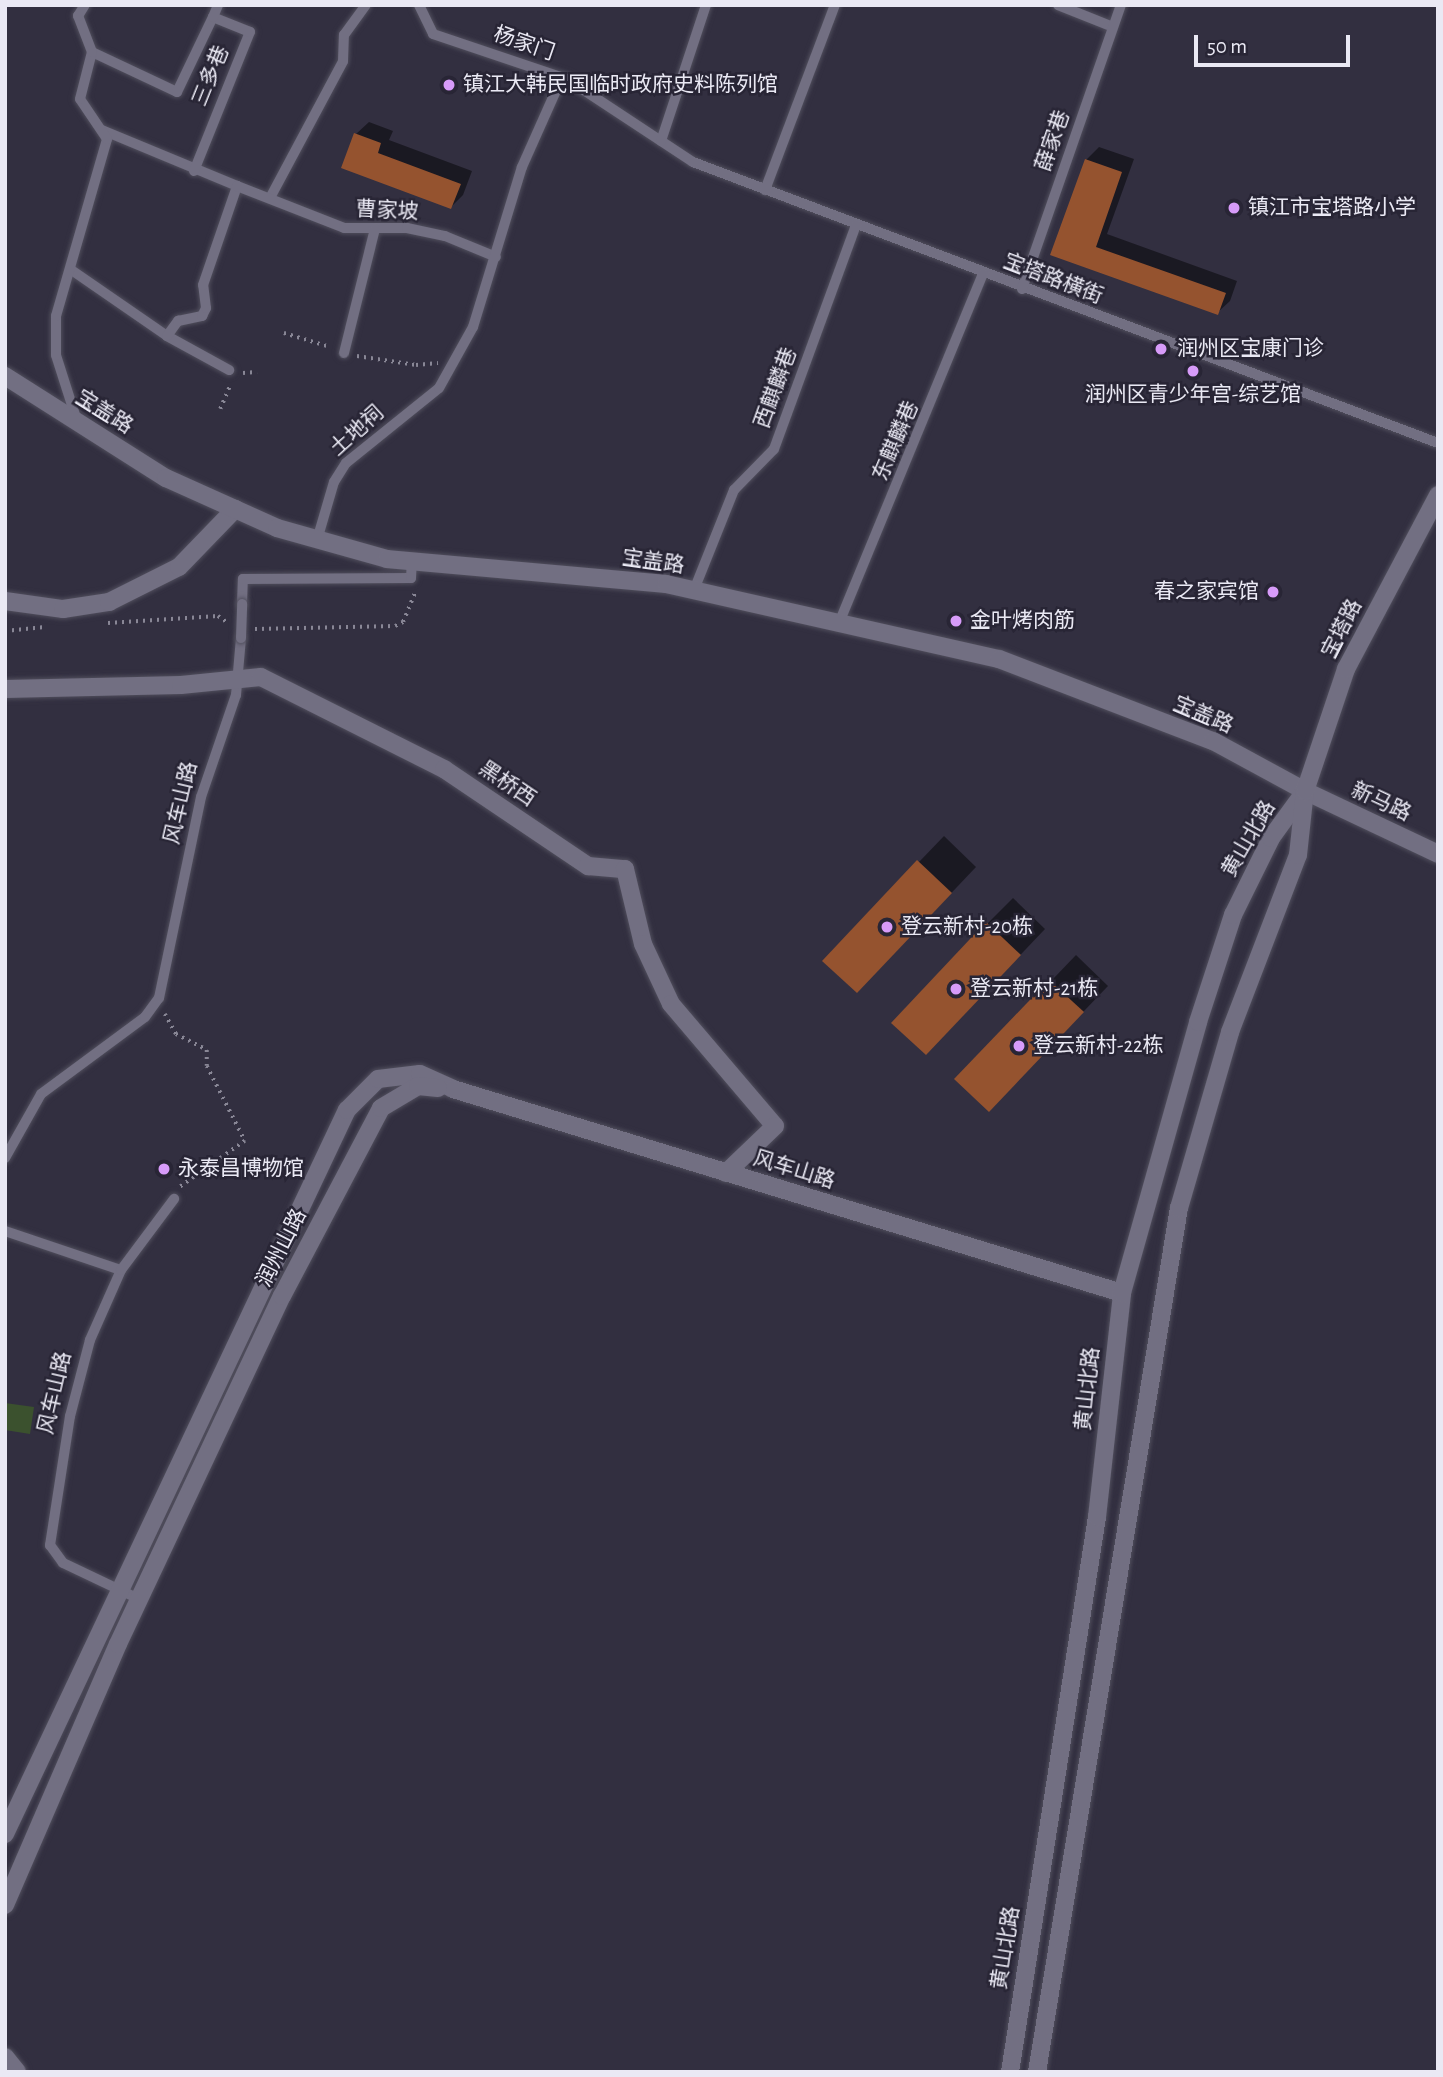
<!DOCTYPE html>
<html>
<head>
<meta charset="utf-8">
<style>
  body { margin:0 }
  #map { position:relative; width:1443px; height:2077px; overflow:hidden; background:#322f40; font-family:"Alegreya Sans","Noto Sans SC",sans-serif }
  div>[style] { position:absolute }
  .green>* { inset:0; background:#3b512e }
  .shadow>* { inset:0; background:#0007 }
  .building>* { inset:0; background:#95532f }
  .path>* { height:3.5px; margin-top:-1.75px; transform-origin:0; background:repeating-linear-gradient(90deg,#898796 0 2px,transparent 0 7px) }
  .roads { filter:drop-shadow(0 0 2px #504e5c) drop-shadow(0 0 2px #504e5c) }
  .service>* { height:10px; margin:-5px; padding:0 5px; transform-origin:5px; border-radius:5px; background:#726f82 }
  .minor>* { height:18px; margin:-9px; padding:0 9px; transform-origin:9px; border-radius:9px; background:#726f82 }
  .tertiary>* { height:18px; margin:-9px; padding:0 9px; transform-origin:9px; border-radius:9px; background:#726f82 }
  .secondary>* { height:18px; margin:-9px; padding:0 9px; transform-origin:9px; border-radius:9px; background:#726f82 }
  .bridges { filter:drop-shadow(0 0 2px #504e5c) drop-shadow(0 0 2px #504e5c) }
  .service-bridge>* { height:10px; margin:-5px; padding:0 5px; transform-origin:5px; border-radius:5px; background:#726f82 }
  .dots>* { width:19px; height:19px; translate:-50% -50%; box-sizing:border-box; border:4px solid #282535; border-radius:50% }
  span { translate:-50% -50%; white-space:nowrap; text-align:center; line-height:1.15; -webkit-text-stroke:5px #282535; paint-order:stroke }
  .street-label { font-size:21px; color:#eae9f4 }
  .poi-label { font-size:21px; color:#eae9f4 }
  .left { translate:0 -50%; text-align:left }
  .right { translate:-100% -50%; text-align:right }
  .frame { position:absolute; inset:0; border:7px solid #eae9f4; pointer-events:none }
  .scale { position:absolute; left:1194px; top:35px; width:156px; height:32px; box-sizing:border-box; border:4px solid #eae9f4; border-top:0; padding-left:9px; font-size:21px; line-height:24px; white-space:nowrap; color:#eae9f4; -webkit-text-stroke:5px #282535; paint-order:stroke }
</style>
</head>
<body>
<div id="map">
  <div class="green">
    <i style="clip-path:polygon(5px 1403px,34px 1407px,30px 1434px,5px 1430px)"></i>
  </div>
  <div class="shadow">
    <i style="clip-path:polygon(369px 122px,393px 131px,389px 140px,472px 171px,463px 195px,451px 207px,344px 167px,356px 134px)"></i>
    <i style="clip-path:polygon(1099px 147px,1134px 159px,1107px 234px,1237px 281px,1230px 301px,1217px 313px,1052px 254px,1086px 160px)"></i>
    <i style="clip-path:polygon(944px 836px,976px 867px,882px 966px,919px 862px)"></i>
    <i style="clip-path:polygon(1013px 898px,1045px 929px,951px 1028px,987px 924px)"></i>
    <i style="clip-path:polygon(1076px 955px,1108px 986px,1014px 1084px,957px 1079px)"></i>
  </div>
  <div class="building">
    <i style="clip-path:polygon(354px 133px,381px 143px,378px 153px,461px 184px,451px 209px,341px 168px)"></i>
    <i style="clip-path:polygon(1085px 159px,1122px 172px,1096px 247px,1226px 293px,1218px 315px,1050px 255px)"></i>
    <i style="clip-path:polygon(917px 860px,952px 893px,857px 993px,822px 961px)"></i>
    <i style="clip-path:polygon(986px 922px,1021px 955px,926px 1055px,891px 1023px)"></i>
    <i style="clip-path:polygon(1049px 980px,1084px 1012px,989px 1112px,954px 1079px)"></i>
  </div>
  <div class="path">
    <i style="left:284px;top:333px;width:48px;rotate:16.9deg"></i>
    <i style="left:357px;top:356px;width:60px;rotate:8.7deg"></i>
    <i style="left:416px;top:365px;width:22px;rotate:-5deg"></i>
    <i style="left:243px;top:373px;width:14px;rotate:-4deg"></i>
    <i style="left:220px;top:409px;width:26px;rotate:-67deg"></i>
    <i style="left:108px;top:623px;width:110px;rotate:-3.6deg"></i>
    <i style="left:218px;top:616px;width:12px;rotate:35deg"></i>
    <i style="left:255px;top:629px;width:140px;rotate:-1.2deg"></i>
    <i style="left:395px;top:626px;width:9px;rotate:-27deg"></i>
    <i style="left:403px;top:622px;width:32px;rotate:-68deg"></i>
    <i style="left:5px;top:631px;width:40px;rotate:-5.7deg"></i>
    <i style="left:165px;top:1014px;width:23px;rotate:61deg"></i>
    <i style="left:176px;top:1034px;width:35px;rotate:27deg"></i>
    <i style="left:207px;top:1050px;width:16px;rotate:90deg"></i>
    <i style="left:207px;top:1066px;width:84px;rotate:63.1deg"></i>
    <i style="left:245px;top:1141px;width:80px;rotate:144.7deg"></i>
  </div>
  <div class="roads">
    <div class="service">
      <i style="left:419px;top:5px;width:32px;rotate:64deg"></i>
      <i style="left:433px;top:34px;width:141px;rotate:18.6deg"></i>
      <i style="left:567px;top:79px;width:151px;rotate:33.4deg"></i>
      <i style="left:693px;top:162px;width:796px;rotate:20.67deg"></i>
      <i style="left:1058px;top:5px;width:59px;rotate:21.8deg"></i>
      <i style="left:92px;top:52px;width:94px;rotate:25.2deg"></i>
      <i style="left:177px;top:92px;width:83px;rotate:-64.4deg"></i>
      <i style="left:102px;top:130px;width:146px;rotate:22.5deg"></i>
      <i style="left:661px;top:141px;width:143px;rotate:-71.7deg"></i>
      <i style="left:194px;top:171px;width:150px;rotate:-68.1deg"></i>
      <i style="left:250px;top:32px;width:40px;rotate:-158deg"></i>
      <i style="left:213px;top:17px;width:13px;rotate:-67deg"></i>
      <i style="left:765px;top:190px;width:198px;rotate:-69.3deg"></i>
      <i style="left:270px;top:198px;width:155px;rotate:-61.9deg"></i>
      <i style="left:343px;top:61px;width:26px;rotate:-88deg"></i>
      <i style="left:344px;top:35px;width:37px;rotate:-54deg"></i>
      <i style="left:70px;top:269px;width:118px;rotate:34.6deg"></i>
      <i style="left:167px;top:336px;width:71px;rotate:28.7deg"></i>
      <i style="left:1022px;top:289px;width:301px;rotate:-70.8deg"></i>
      <i style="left:167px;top:336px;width:19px;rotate:-54deg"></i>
      <i style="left:178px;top:321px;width:25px;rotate:-12deg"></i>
      <i style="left:202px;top:316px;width:9px;rotate:-63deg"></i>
      <i style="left:206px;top:308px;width:23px;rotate:-97deg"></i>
      <i style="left:203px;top:285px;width:105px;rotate:-71deg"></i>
      <i style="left:237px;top:186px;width:115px;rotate:21.4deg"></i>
      <i style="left:344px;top:228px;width:63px"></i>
      <i style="left:407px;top:228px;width:39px;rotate:12deg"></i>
      <i style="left:445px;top:236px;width:55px;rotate:22.4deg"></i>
      <i style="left:344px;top:353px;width:128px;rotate:-76deg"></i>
      <i style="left:77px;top:421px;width:69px;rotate:-107.7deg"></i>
      <i style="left:56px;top:355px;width:39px;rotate:-90deg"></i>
      <i style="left:56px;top:316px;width:184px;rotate:-73.9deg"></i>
      <i style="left:107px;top:139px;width:48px;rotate:-124deg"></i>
      <i style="left:80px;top:99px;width:49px;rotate:-75.7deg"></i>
      <i style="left:92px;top:52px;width:39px;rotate:-111deg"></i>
      <i style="left:78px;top:16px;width:13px;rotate:-58deg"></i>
      <i style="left:317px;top:540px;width:60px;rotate:-73.7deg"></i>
      <i style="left:334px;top:482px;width:22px;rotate:-58deg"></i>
      <i style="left:346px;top:463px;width:119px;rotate:-38.9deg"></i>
      <i style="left:439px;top:388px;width:70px;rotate:-60.9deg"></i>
      <i style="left:473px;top:327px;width:167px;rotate:-73deg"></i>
      <i style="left:522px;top:167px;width:98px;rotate:-66deg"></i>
      <i style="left:694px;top:590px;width:108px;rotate:-68.2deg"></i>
      <i style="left:734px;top:490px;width:57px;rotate:-45.7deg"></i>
      <i style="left:774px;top:449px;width:239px;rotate:-69.9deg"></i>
      <i style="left:242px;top:604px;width:25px;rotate:-88deg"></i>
      <i style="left:243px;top:579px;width:168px;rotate:-0.3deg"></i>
      <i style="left:411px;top:578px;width:17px;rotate:-87deg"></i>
      <i style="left:839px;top:623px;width:378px;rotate:-67.6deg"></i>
      <i style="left:5px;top:1158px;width:73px;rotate:-60.6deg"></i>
      <i style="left:41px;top:1094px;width:129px;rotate:-36.5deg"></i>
      <i style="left:145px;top:1017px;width:24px;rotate:-54deg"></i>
      <i style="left:159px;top:998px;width:205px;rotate:-78.2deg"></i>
      <i style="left:201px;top:797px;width:108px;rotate:-71.1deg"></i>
      <i style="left:236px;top:695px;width:57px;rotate:-85deg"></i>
      <i style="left:5px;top:1231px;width:122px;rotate:18.6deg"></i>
      <i style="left:121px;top:1270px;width:77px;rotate:113.9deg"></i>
      <i style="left:90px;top:1340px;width:79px;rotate:104.7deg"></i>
      <i style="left:70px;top:1416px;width:131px;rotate:98.8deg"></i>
      <i style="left:50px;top:1545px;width:22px;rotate:54deg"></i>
      <i style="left:63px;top:1563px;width:86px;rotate:25.4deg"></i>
      <i style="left:121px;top:1270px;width:89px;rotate:-53.3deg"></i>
    </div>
    <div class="minor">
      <i style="left:5px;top:601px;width:59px;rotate:7.9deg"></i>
      <i style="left:63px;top:609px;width:47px;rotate:-8.7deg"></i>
      <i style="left:109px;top:602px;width:78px;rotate:-26.6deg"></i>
      <i style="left:179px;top:567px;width:81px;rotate:-46deg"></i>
      <i style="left:5px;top:689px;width:176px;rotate:-1.3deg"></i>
      <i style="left:181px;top:685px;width:80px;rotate:-5.7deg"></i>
      <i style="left:261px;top:677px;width:205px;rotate:26.7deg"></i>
      <i style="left:444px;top:769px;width:174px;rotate:34deg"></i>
      <i style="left:588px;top:866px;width:37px;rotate:5deg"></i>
      <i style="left:625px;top:869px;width:77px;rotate:76.5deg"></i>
      <i style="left:643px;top:944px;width:66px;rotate:65deg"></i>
      <i style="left:671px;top:1004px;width:160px;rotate:49.6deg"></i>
      <i style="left:775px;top:1126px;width:68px;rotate:136.2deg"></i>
    </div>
    <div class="tertiary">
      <i style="left:5px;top:376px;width:191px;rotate:32.4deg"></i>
      <i style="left:166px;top:478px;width:122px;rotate:24.2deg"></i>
      <i style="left:277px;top:528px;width:114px;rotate:15.7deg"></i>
      <i style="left:387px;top:559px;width:280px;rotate:5.1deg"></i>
      <i style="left:666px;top:584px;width:341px;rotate:12.7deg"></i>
      <i style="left:999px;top:659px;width:229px;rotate:21deg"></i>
      <i style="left:1213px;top:741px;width:105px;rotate:28.5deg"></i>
      <i style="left:1305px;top:791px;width:147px;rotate:25.3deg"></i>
      <i style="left:5px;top:1834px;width:801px;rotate:-64.72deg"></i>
      <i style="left:347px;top:1110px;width:44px;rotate:-45deg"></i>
      <i style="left:378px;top:1079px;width:42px;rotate:-6.8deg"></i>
      <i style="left:420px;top:1074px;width:36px;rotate:24deg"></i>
      <i style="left:453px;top:1089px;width:699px;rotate:16.96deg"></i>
      <i style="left:5px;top:1905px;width:284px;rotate:-66.6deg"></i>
      <i style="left:118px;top:1644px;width:385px;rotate:-64.8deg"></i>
      <i style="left:282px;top:1296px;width:212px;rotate:-62.2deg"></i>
      <i style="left:381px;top:1108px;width:43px;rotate:-30.7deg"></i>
      <i style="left:418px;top:1086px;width:20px;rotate:6deg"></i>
      <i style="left:5px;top:2057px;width:19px;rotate:51deg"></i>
    </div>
    <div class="secondary">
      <i style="left:1010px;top:2072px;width:562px;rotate:-81.09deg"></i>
      <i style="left:1097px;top:1517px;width:225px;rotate:-83.6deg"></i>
      <i style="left:1122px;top:1293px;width:281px;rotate:-74.3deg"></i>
      <i style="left:1198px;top:1022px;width:113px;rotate:-71.9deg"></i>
      <i style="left:1233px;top:915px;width:86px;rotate:-63.7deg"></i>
      <i style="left:1271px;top:838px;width:54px;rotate:-54deg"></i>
      <i style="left:1037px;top:2072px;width:876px;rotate:-80.67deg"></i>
      <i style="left:1179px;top:1208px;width:183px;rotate:-73.8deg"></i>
      <i style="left:1230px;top:1032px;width:190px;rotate:-69deg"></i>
      <i style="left:1298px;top:855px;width:64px;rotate:-83.8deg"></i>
      <i style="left:1305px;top:791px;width:129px;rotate:-71.4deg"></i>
      <i style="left:1346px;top:669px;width:197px;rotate:-62.1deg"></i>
    </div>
  </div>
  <div class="bridges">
    <div class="service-bridge">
      <i style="left:241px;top:638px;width:34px;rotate:-88deg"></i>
    </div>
  </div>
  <div class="dots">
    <i style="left:449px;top:85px;background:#d79bf9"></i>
    <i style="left:1234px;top:208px;background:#d79bf9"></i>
    <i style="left:1161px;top:349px;background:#d79bf9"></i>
    <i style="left:1193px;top:371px;background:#d79bf9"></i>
    <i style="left:1273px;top:592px;background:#d79bf9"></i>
    <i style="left:956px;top:621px;background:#d79bf9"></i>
    <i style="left:887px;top:927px;background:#d79bf9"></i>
    <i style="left:956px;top:989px;background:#d79bf9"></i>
    <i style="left:1019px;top:1046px;background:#d79bf9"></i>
    <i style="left:164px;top:1169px;background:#d79bf9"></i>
  </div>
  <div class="street-label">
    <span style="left:524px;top:44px;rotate:19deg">杨家门</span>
    <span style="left:211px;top:76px;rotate:-68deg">三多巷</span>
    <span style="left:1053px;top:141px;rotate:-71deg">薛家巷</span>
    <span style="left:387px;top:211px;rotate:3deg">曹家坡</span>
    <span style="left:1053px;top:279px;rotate:21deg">宝塔路横街</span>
    <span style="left:776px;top:388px;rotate:-70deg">西麒麟巷</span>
    <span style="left:104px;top:412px;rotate:32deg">宝盖路</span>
    <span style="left:357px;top:431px;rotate:-42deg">土地祠</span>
    <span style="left:896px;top:441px;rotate:-67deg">东麒麟巷</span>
    <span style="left:653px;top:562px;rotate:8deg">宝盖路</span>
    <span style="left:1342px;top:629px;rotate:-63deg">宝塔路</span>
    <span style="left:1203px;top:715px;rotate:23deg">宝盖路</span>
    <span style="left:507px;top:784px;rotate:34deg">黑桥西</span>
    <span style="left:1381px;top:802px;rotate:25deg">新马路</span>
    <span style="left:181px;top:803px;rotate:-77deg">风车山路</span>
    <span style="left:1249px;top:839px;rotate:-60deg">黄山北路</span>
    <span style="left:794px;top:1170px;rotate:17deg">风车山路</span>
    <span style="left:282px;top:1248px;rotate:-63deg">润州山路</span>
    <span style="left:1088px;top:1389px;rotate:-84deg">黄山北路</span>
    <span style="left:55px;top:1393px;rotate:-77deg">风车山路</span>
    <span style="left:1006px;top:1948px;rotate:-81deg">黄山北路</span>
  </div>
  <div class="poi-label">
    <span class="left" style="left:463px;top:85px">镇江大韩民国临时政府史料陈列馆</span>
    <span class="left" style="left:1248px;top:208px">镇江市宝塔路小学</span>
    <span class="left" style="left:1177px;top:349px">润州区宝康门诊</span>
    <span style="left:1193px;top:395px">润州区青少年宫-综艺馆</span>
    <span class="right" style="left:1259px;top:592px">春之家宾馆</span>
    <span class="left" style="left:970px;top:621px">金叶烤肉筋</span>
    <span class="left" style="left:901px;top:927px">登云新村-20栋</span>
    <span class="left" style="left:970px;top:989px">登云新村-21栋</span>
    <span class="left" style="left:1033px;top:1046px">登云新村-22栋</span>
    <span class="left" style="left:178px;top:1169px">永泰昌博物馆</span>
  </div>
  <div class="frame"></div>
  <div class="scale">50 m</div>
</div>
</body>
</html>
